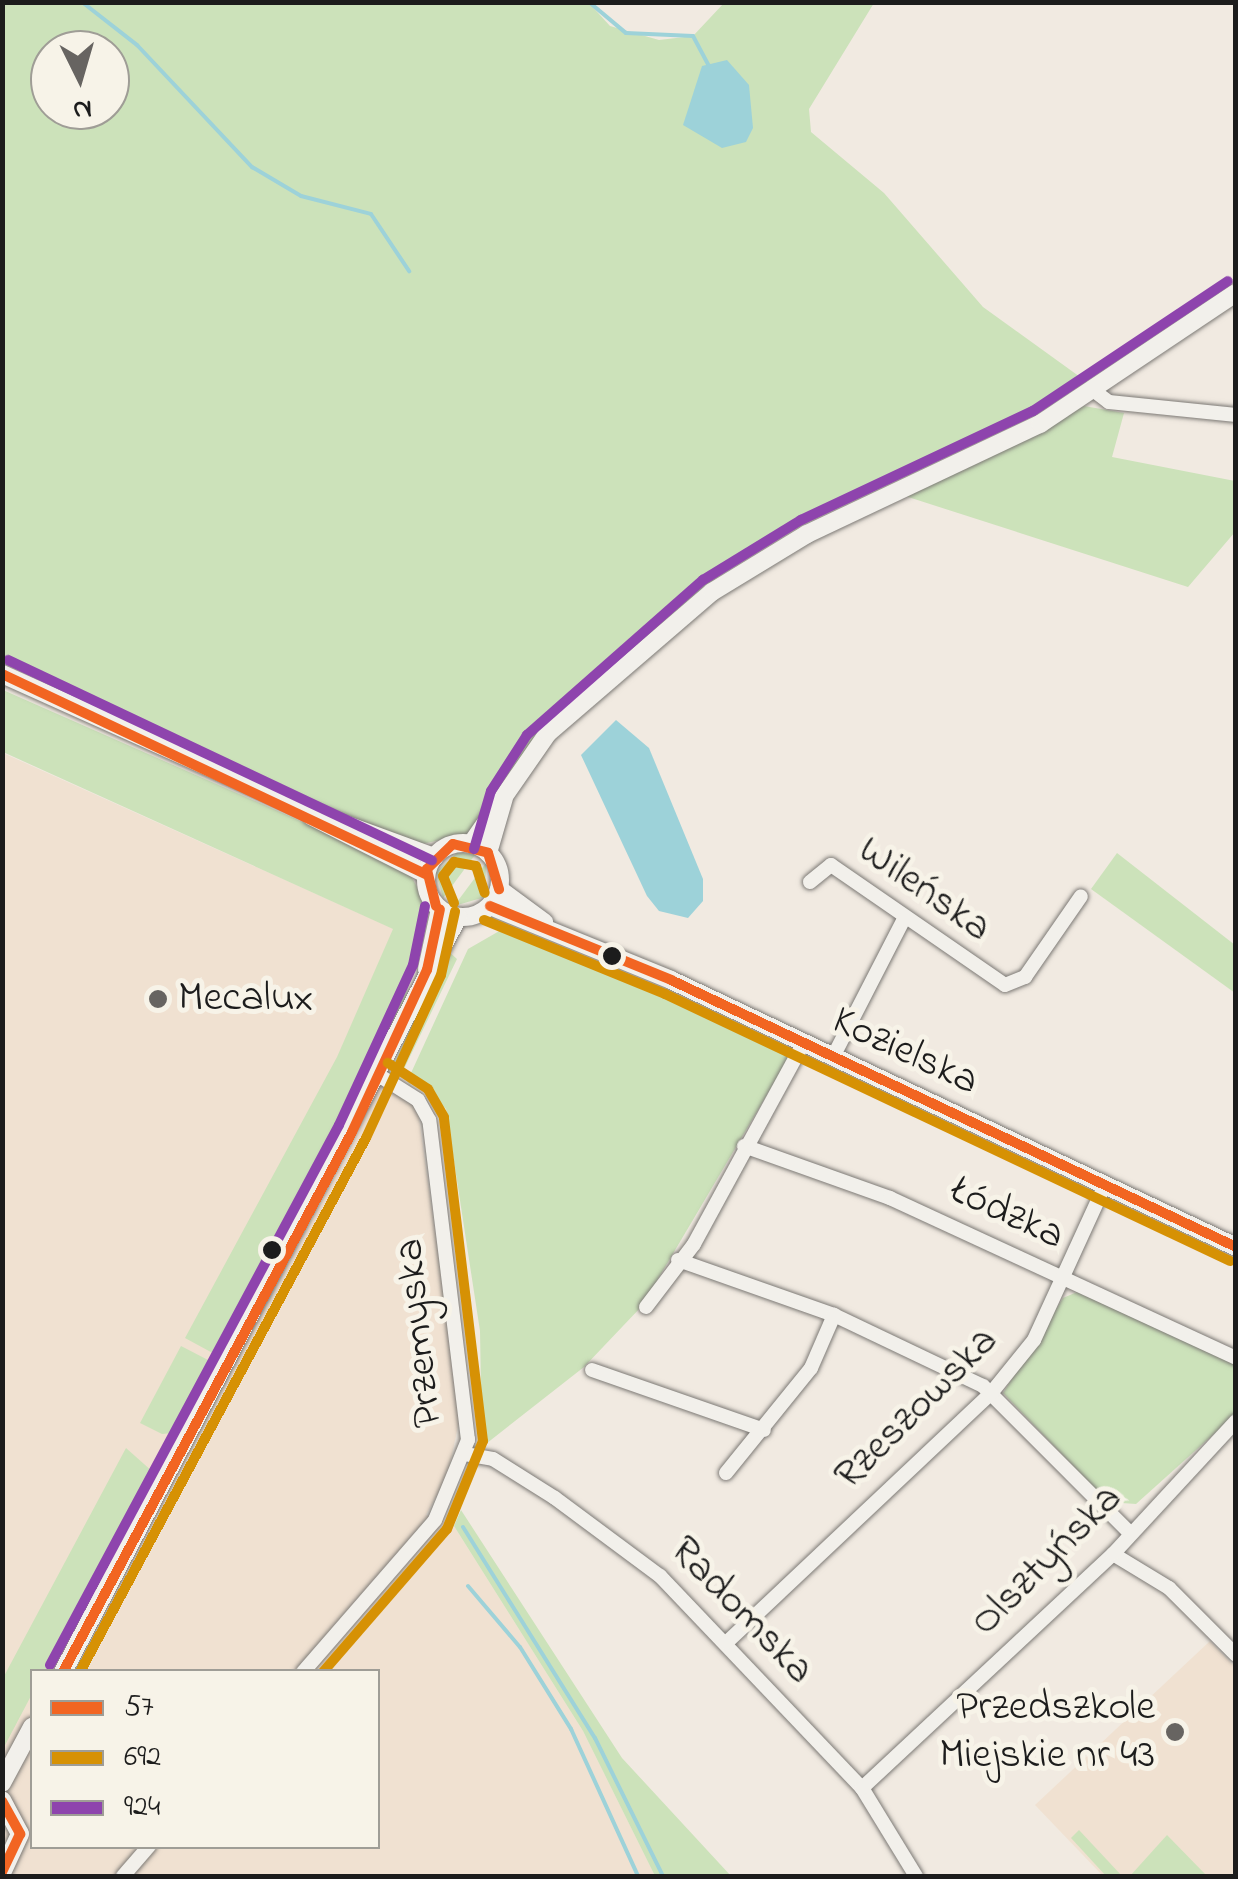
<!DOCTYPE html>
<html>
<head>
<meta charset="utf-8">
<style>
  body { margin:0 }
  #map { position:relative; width:1238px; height:1879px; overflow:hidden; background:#f1eae1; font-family:"Indie Flower",sans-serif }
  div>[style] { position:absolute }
  .built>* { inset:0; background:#f0e1d1 }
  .green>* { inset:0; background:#cce2ba }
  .water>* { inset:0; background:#9dd2d9 }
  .stream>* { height:4px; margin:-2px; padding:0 2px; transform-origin:2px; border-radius:2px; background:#9dd2d9 }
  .roads { filter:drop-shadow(0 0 2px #7c7975) drop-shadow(0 0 2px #7c7975) }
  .street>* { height:14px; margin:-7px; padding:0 7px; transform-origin:7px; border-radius:7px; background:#f2f0eb }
  .secondary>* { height:18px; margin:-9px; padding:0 9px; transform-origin:9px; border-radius:9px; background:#f2f0eb }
  .secondary>.ring { margin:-9px; padding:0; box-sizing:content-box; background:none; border:18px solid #f2f0eb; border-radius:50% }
  .bus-1>* { height:10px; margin:-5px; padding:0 5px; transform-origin:5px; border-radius:5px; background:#f26522 }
  .bus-2>* { height:10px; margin:-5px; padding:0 5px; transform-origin:5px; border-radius:5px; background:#d69104 }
  .bus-3>* { height:10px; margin:-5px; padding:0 5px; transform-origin:5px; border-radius:5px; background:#8e44ad }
  .dots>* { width:28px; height:28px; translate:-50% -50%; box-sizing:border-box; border:5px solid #f7f3e8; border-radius:50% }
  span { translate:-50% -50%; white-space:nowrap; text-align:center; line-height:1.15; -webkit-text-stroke:10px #f7f3e8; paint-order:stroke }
  .street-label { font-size:42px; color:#1c1c1c }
  .poi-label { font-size:42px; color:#1c1c1c }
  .left { translate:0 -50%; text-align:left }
  .right { translate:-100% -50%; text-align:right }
  .frame { position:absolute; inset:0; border:5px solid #1c1c1c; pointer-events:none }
  .legend { position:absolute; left:30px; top:1669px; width:350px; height:180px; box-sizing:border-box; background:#f7f3e8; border:2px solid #9f9d96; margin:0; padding:12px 18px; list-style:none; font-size:30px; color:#1c1c1c }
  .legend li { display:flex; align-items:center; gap:20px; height:50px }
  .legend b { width:50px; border:2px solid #9f9d96 }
  .north { position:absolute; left:30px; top:30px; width:100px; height:100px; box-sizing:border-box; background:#f7f3e8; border:2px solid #9f9d96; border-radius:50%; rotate:175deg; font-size:28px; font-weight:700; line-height:40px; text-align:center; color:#1c1c1c }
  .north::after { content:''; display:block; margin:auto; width:35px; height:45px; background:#676461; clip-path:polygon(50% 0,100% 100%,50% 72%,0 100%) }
</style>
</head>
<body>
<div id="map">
  <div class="built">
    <i style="clip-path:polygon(evenodd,3px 753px,394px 929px,380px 960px,378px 1079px,412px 1101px,419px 1119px,461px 1413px,447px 1477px,426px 1515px,454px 1526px,583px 1731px,655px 1876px,3px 1876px,3px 753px,32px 1672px,378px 1672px,378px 1846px,32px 1846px,32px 1672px)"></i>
    <i style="clip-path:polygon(1210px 1641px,1235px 1667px,1235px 1876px,1103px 1876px,1035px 1805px)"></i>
  </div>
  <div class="green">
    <i style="clip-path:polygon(evenodd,3px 3px,589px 3px,610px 26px,659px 40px,693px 36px,724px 3px,874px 3px,809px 109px,811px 132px,884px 193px,983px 307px,1087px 382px,743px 555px,552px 720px,468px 834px,413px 846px,3px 659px,3px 3px,50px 50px,110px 50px,110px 110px,50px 110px,50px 50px)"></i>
    <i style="clip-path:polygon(1084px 406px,1124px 413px,1112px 457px,1235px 481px,1235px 532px,1188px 587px,905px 496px)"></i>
    <i style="clip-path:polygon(3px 690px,407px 868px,428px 908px,405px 1000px,220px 1357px,185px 1338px,337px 1057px,393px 929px,3px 752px)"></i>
    <i style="clip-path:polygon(458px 852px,475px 855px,443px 898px,436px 872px)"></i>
    <i style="clip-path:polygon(1117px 853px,1235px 945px,1235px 993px,1091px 889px)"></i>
    <i style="clip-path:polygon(486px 863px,485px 897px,454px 906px)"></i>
    <i style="clip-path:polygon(508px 926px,791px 1054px,642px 1306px,584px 1367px,482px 1447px,480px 1331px,446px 1109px,411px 1073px,468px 949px)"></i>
    <i style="clip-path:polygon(446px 949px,457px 959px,404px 1069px,411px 1087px,395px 1062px)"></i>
    <i style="clip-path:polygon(1077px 1292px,1235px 1364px,1235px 1415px,1136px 1504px,1108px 1502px,1003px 1393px,1063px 1298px)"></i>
    <i style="clip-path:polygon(181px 1346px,210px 1361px,173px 1433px,162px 1434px,140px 1423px)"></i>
    <i style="clip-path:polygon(126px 1448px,153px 1472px,45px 1671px,32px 1672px,32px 1694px,3px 1749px,3px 1678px)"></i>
    <i style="clip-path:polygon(461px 1510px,622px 1758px,731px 1876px,655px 1876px,583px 1731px,454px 1526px)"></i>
    <i style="clip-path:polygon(1079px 1830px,1122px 1876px,1106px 1876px,1071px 1838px)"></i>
    <i style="clip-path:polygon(1167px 1835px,1207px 1876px,1130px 1876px)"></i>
  </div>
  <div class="water">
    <i style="clip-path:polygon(727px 60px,749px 85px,753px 128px,746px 142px,722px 148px,683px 125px,702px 66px)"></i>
    <i style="clip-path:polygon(616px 720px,649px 748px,703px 879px,703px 901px,688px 918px,659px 911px,647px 896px,581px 755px)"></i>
  </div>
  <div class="stream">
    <i style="left:82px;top:2px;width:70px;rotate:38deg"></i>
    <i style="left:137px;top:45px;width:168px;rotate:46.7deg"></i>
    <i style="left:252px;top:167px;width:57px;rotate:30.6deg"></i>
    <i style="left:301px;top:196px;width:72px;rotate:14.4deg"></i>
    <i style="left:371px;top:214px;width:69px;rotate:56.3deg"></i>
    <i style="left:589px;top:2px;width:48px;rotate:40deg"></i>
    <i style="left:626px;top:33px;width:67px;rotate:2.6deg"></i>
    <i style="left:693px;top:36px;width:32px;rotate:62deg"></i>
    <i style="left:463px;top:1527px;width:249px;rotate:58deg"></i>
    <i style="left:595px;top:1738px;width:154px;rotate:63.8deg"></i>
    <i style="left:468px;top:1586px;width:80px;rotate:49.6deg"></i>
    <i style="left:520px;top:1647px;width:97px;rotate:58.1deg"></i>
    <i style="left:571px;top:1729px;width:162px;rotate:65.5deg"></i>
  </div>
  <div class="roads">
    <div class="street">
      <i style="left:1093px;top:390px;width:20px;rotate:37deg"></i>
      <i style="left:1109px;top:402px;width:128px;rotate:5.8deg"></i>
      <i style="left:810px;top:882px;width:27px;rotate:-39deg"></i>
      <i style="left:831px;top:865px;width:211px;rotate:34.6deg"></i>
      <i style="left:1005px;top:985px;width:22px;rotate:-22deg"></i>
      <i style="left:1025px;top:977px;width:98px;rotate:-55.3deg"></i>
      <i style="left:833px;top:1057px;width:155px;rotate:-62.8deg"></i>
      <i style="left:744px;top:1146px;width:155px;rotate:19.6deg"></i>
      <i style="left:890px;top:1198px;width:381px;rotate:24.8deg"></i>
      <i style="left:678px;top:1260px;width:165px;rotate:19.4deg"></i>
      <i style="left:834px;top:1315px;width:165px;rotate:25.5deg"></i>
      <i style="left:983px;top:1386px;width:204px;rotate:45deg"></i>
      <i style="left:646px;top:1307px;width:79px;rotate:-52.7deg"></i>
      <i style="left:694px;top:1244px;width:230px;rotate:-61.4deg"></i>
      <i style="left:592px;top:1370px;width:182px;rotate:19.2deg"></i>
      <i style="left:465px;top:1454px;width:28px;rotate:10deg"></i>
      <i style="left:493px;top:1459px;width:73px;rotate:32.2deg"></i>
      <i style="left:555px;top:1498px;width:131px;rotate:36.6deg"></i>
      <i style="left:660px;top:1576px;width:293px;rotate:46.4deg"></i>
      <i style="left:862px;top:1788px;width:103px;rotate:58.5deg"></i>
      <i style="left:726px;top:1473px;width:135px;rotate:-51deg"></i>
      <i style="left:811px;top:1368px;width:58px;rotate:-66.5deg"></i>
      <i style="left:1113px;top:1554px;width:66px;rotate:31.3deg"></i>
      <i style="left:1169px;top:1588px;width:95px;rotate:45deg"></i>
      <i style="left:726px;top:1643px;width:366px;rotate:-43.3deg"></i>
      <i style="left:992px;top:1392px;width:67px;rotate:-51.1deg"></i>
      <i style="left:1034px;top:1340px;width:170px;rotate:-65.4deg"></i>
      <i style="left:303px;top:1672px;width:201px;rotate:-49deg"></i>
      <i style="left:435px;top:1520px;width:87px;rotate:-67.6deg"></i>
      <i style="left:468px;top:1440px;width:322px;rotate:-96.9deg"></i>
      <i style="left:429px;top:1120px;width:23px;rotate:-119deg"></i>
      <i style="left:418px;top:1100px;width:45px;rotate:-147.7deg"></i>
      <i style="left:862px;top:1788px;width:343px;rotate:-43deg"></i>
      <i style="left:1113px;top:1554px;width:181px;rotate:-47.2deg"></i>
      <i style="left:123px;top:1876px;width:40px;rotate:-49deg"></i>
    </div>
    <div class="secondary">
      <i style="left:2px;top:674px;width:330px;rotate:24.2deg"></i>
      <i style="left:303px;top:809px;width:140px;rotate:20.1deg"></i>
      <i style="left:311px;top:816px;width:129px;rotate:26.8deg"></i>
      <i class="ring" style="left:426px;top:843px;width:56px;height:56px"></i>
      <i style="left:471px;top:844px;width:135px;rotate:-55.3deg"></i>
      <i style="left:548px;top:733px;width:216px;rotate:-40.7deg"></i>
      <i style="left:712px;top:592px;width:111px;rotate:-31.4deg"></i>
      <i style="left:807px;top:534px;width:258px;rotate:-25.3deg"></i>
      <i style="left:1040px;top:424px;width:236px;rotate:-33.8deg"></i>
      <i style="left:488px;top:853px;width:57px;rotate:-73.8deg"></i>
      <i style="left:499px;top:889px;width:56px;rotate:36.3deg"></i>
      <i style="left:490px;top:906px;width:196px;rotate:22.2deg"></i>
      <i style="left:671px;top:980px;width:625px;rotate:25.29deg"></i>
      <i style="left:427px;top:969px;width:61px;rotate:-77.8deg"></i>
      <i style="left:63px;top:1672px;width:852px;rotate:-62.38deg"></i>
      <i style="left:2px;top:1783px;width:64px;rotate:-61.8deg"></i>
      <i style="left:2px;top:1800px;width:38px;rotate:62deg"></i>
      <i style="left:20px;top:1834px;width:43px;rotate:114.8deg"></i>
    </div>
  </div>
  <div class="bus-1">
    <i style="left:2px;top:674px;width:469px;rotate:25.3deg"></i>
    <i style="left:436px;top:906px;width:38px;rotate:-104deg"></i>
    <i style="left:427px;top:869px;width:36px;rotate:-44deg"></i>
    <i style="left:453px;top:844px;width:36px;rotate:14deg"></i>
    <i style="left:488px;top:853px;width:38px;rotate:73deg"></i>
    <i style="left:490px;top:906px;width:196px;rotate:22.2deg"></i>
    <i style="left:671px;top:980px;width:625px;rotate:25.29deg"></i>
    <i style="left:63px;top:1672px;width:612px;rotate:-61.84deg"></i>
    <i style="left:352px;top:1132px;width:179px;rotate:-65.2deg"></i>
    <i style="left:427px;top:970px;width:62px;rotate:-78deg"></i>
    <i style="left:2px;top:1801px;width:38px;rotate:61deg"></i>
    <i style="left:20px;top:1834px;width:42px;rotate:115.3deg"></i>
  </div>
  <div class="bus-2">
    <i style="left:454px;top:903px;width:29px;rotate:-112deg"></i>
    <i style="left:443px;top:876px;width:18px;rotate:-52deg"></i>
    <i style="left:454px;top:862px;width:22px;rotate:10deg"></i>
    <i style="left:476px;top:866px;width:28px;rotate:72deg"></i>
    <i style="left:484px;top:920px;width:196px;rotate:22.2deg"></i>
    <i style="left:665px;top:994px;width:625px;rotate:25.29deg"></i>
    <i style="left:80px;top:1672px;width:606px;rotate:-61.83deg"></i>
    <i style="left:366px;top:1138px;width:179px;rotate:-65.3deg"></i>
    <i style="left:441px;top:975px;width:65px;rotate:-77.5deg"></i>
    <i style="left:323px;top:1672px;width:189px;rotate:-49.1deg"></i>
    <i style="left:447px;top:1529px;width:95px;rotate:-67.8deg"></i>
    <i style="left:483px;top:1441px;width:326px;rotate:-96.9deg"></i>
    <i style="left:444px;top:1117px;width:32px;rotate:-120deg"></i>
    <i style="left:428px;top:1089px;width:48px;rotate:-147deg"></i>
  </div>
  <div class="bus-3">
    <i style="left:8px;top:660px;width:469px;rotate:25.3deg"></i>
    <i style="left:474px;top:849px;width:60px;rotate:-73.7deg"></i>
    <i style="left:491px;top:791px;width:67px;rotate:-57.3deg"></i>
    <i style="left:527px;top:735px;width:235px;rotate:-41.4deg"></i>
    <i style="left:703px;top:580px;width:115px;rotate:-31.5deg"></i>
    <i style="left:801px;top:520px;width:256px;rotate:-25.2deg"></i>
    <i style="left:1033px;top:411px;width:234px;rotate:-33.7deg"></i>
    <i style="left:50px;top:1665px;width:612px;rotate:-61.84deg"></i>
    <i style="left:339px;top:1125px;width:176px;rotate:-65.2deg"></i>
    <i style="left:413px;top:965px;width:60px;rotate:-78.5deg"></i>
  </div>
  <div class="dots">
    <i style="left:612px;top:956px;background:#1c1c1c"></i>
    <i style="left:158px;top:999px;background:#676461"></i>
    <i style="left:272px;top:1250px;background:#1c1c1c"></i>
    <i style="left:1175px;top:1732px;background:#676461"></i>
  </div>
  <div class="street-label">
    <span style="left:924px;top:890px;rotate:35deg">Wileńska</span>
    <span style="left:905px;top:1052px;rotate:25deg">Kozielska</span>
    <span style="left:1007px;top:1214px;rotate:25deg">Łódzka</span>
    <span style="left:420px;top:1333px;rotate:-96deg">Przemyska</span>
    <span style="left:917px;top:1409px;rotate:-45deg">Rzeszowska</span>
    <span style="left:1047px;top:1561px;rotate:-45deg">Olsztyńska</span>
    <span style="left:741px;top:1611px;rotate:46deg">Radomska</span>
  </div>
  <div class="poi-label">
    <span class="left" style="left:178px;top:999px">Mecalux</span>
    <span class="right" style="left:1155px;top:1732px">Przedszkole<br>Miejskie nr 43</span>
  </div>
  <div class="frame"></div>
  <ul class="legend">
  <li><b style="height:12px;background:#f26522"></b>57</li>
  <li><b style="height:12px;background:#d69104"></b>692</li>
  <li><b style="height:12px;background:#8e44ad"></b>924</li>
  </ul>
  <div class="north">N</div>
</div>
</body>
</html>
